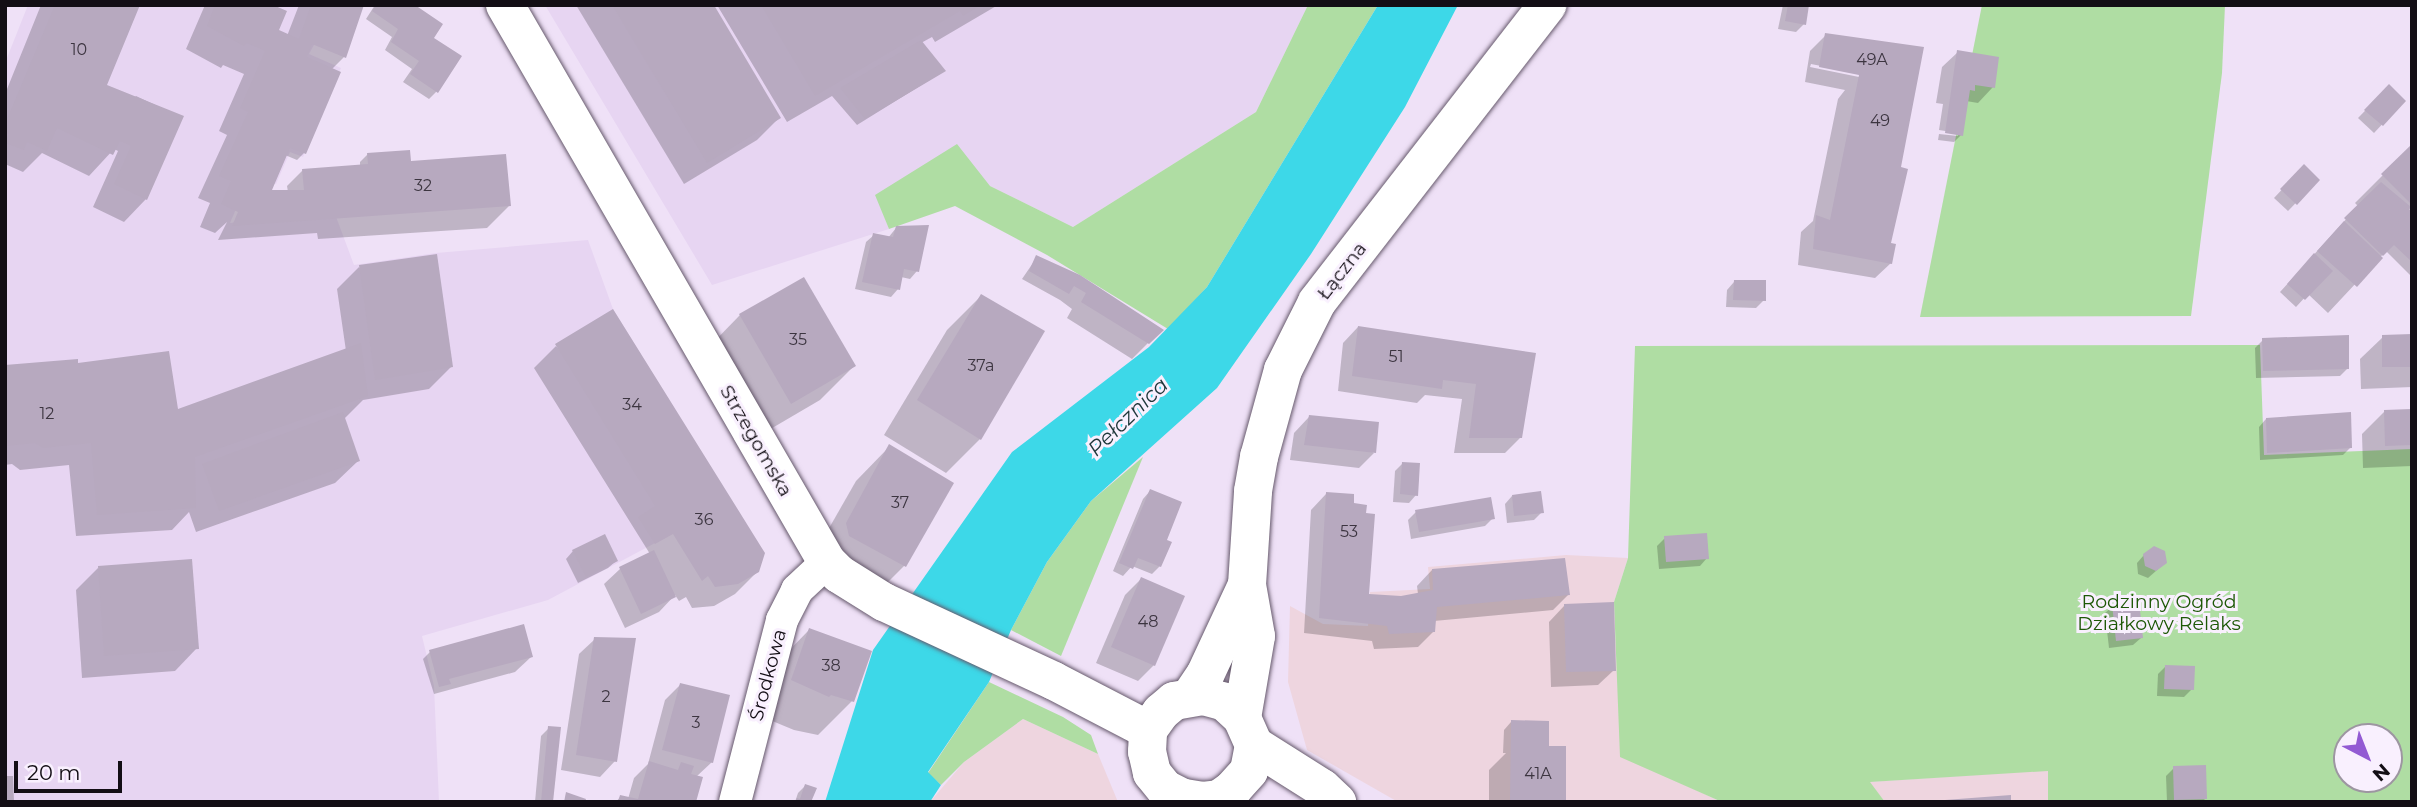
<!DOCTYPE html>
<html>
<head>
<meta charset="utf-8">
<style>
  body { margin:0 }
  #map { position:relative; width:2417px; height:807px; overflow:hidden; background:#efe1f7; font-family:Montserrat,sans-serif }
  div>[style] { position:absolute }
  .commercial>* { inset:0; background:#eed5df }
  .built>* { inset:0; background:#e7d5f2 }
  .green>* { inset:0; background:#afdda3 }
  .water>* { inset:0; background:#3dd8e8 }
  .shadow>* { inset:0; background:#0003 }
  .building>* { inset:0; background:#b7a9bf }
  .roads { filter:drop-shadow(0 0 2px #66596c) drop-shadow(0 0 2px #66596c) }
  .minor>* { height:32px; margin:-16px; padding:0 16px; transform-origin:16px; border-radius:16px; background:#fff }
  .tertiary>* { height:38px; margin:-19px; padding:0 19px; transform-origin:19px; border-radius:19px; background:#fff }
  .secondary>* { height:38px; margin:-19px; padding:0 19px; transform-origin:19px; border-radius:19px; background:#fff }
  span { translate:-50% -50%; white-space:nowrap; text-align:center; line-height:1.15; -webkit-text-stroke:6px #f9f0fe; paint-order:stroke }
  .number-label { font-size:16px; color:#3c3540 }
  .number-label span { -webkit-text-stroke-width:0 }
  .street-label { font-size:19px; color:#130e15 }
  .park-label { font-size:19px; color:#1d5806 }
  .water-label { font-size:21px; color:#1e373a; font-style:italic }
  .frame { position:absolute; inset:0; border:7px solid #130e15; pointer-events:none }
  .north { position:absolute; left:2333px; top:723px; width:70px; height:70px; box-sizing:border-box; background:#f9f0fe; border:2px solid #9d96a1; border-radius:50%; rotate:138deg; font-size:19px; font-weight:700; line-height:28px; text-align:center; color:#130e15 }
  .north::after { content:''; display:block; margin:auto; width:24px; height:32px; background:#935bd3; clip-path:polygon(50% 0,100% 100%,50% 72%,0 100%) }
  .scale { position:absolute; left:14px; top:761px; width:108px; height:32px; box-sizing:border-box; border:4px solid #130e15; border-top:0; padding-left:9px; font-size:21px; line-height:24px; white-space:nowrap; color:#130e15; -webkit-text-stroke:5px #f9f0fe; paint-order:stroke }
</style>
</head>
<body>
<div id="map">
  <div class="commercial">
    <i style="clip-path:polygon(1566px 555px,1628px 558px,1614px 602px,1621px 756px,1722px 802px,1398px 802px,1307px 750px,1288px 682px,1290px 606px,1323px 624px,1368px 626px,1370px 592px,1430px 589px,1428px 567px)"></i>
    <i style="clip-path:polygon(1023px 719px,1098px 754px,1118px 802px,930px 802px,964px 762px)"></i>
    <i style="clip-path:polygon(2048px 770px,2048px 802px,1885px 802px,1869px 782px)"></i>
  </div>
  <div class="built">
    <i style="clip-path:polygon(28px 5px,362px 5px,315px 43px,309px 54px,341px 68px,303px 157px,290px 152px,276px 184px,251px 174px,230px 223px,335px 214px,354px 265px,436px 253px,588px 240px,613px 309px,709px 465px,672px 534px,548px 600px,422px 636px,434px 686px,439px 802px,5px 802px,5px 63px)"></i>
    <i style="clip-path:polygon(545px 5px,1308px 5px,1256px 112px,1073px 227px,990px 186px,876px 195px,889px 229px,712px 285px)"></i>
  </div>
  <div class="green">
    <i style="clip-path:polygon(1308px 5px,1378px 5px,1207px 287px,1168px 329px,1047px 255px,955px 206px,889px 229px,875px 195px,957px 144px,990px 186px,1073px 227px,1256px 112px)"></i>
    <i style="clip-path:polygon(1982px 5px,2225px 5px,2222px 73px,2191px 316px,1920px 317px)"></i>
    <i style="clip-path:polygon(evenodd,2260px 345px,2264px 455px,2412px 449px,2412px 802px,2048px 802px,2048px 771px,1870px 782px,1885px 802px,1722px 802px,1620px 757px,1614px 602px,1628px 558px,1635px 346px,2260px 345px,2347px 737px,2389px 737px,2389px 779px,2347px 779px,2347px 737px)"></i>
    <i style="clip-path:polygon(1143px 457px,1061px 656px,1011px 630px,1047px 562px,1091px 501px)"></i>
    <i style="clip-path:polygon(989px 682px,1063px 717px,1091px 735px,1098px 754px,1023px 719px,964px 762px,941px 785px,928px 773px)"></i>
  </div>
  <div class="water">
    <i style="clip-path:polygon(1378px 5px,1458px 5px,1405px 107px,1311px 254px,1217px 388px,1091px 501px,1047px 562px,1011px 630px,989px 682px,928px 772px,941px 785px,930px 802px,825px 802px,873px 650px,1012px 452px,1149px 347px,1207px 287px)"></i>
  </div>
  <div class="shadow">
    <i style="clip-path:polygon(41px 5px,138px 5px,102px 92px,133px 99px,136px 96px,181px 117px,146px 199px,124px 222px,93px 207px,118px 151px,114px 149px,89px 176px,42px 153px,23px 172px,5px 164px,5px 94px)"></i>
    <i style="clip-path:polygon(205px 5px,269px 5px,277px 31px,287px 36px,299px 5px,362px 5px,344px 57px,331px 70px,304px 153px,297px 160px,285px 155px,269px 192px,288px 192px,287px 186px,303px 170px,360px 166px,360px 162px,368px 154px,409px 163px,509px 206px,487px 228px,318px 239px,317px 233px,218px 240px,227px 222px,215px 233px,200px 227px,210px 203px,198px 198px,227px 135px,219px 131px,244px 74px,223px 65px,221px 68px,186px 49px)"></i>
    <i style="clip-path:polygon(375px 5px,415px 5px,432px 38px,436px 92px,429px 99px,403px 82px,412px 69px,385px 50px,392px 37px,366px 19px)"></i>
    <i style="clip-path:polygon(576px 5px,712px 5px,779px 118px,757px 140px,684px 184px)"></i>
    <i style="clip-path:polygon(717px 5px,998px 5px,935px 42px,932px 37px,921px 43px,944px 71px,857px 125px,832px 96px,787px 122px)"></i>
    <i style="clip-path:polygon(1783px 5px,1807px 5px,1804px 24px,1796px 32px,1778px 29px)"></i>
    <i style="clip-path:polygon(evenodd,1826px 35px,1922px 48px,1898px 169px,1889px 242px,1891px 263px,1875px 278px,1798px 265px,1801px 232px,1813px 221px,1838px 99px,1845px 90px,1805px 82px,1810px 51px,1826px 35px,1811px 64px,1862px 74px,1859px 77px,1810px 67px,1811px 64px)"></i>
    <i style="clip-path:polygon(1958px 52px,1993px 87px,1978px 103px,1966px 101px,1961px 135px,1954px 142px,1938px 140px,1939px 134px,1958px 136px,1958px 133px,1939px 130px,1943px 104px,1936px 103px,1942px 67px)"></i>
    <i style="clip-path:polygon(2389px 86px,2404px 101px,2374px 133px,2358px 118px)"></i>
    <i style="clip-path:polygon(2412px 146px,2412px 207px,2408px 211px,2412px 214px,2412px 277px,2386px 251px,2328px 313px,2308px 294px,2296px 307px,2280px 292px,2358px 206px,2355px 203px)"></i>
    <i style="clip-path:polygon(2304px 166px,2318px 180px,2288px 211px,2274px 198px)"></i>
    <i style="clip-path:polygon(896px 228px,917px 271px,910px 279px,901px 277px,898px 289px,891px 297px,855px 289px,866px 242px,874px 235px,888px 238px)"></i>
    <i style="clip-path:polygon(1037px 257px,1079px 276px,1161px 330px,1132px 359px,1067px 318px,1072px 309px,1060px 300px,1022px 279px)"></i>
    <i style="clip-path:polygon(359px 267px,451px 367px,429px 389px,363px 400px,344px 419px,358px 461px,335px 483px,196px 532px,189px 512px,172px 530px,76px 536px,69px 465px,20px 470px,12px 464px,5px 465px,5px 367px,77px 365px,177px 411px,346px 351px,337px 289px)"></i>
    <i style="clip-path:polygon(1734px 282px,1764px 300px,1756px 308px,1726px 307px,1727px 290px)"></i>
    <i style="clip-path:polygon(981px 296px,980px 439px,946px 473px,884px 435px,947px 330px)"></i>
    <i style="clip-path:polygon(740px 315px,854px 366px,820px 400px,757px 437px,706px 350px)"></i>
    <i style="clip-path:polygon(1358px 327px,1534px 354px,1521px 437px,1505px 453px,1454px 453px,1462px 399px,1425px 395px,1417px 403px,1338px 391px,1343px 343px)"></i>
    <i style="clip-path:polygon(2412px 336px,2412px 387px,2361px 389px,2360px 359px,2383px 337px)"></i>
    <i style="clip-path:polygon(2263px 340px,2347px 369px,2340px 376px,2256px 378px,2255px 348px)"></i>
    <i style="clip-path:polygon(556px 346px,758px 571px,735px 594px,714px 606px,692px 608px,686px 597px,679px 601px,675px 595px,659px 612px,625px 628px,604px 584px,620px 569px,650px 554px,534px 368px)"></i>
    <i style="clip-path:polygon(2412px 410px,2412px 466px,2363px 468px,2362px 434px,2384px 412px)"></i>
    <i style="clip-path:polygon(1309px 417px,1374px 453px,1359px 468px,1290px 460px,1294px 433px)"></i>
    <i style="clip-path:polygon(2266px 419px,2351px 447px,2343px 455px,2260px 460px,2259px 427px)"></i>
    <i style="clip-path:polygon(890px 446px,952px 483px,904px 566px,870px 600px,812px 558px,856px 481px)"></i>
    <i style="clip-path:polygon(1403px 463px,1416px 495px,1409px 503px,1393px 502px,1395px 471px)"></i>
    <i style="clip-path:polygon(1150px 491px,1165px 541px,1160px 566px,1152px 574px,1132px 566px,1123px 576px,1113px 571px,1143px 499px)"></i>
    <i style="clip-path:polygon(1326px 494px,1367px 595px,1401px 597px,1418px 594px,1417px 586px,1432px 570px,1568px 595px,1553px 610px,1434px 621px,1434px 631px,1418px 647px,1374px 649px,1372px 641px,1304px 633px,1311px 510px)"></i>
    <i style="clip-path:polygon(1512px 496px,1542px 512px,1534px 520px,1507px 523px,1505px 504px)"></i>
    <i style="clip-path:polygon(1416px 512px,1493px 518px,1485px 526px,1411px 539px,1408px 520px)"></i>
    <i style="clip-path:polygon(1665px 538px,1707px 558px,1700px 566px,1659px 569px,1657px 546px)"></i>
    <i style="clip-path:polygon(573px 551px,616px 561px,608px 568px,578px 583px,566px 559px)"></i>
    <i style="clip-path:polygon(2144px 555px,2165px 563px,2148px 578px,2138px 574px,2137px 563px)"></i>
    <i style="clip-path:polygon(98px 568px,197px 648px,175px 671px,82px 678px,76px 590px)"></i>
    <i style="clip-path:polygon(1141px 579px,1154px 665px,1138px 681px,1096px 663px,1125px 595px)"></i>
    <i style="clip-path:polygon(1564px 606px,1614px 670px,1598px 685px,1551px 687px,1549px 622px)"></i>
    <i style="clip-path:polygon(2113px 606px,2141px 638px,2133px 645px,2109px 648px,2105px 613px)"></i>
    <i style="clip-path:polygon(809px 630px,852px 701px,818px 735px,794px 730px,758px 715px,775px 665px)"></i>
    <i style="clip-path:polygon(595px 639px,615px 761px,600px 777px,561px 770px,579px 654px)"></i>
    <i style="clip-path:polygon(430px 652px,531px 657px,515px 672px,434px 694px,423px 659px)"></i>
    <i style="clip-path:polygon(2165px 667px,2192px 689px,2184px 697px,2157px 696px,2158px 674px)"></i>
    <i style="clip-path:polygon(680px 685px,712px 762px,696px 777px,695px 802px,616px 802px,620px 797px,628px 799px,634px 778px,648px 764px,665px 700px)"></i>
    <i style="clip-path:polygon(1511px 722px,1548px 745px,1563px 802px,1489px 802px,1489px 770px,1506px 753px,1503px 753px,1504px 730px)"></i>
    <i style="clip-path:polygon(549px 728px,551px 802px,535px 802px,541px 736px)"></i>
    <i style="clip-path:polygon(2174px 768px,2206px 798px,2202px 802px,2167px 802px,2166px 776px)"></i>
    <i style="clip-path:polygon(805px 786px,809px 802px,795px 802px,798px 793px)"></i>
  </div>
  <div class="building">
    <i style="clip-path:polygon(55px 5px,140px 5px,107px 85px,184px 116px,147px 200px,114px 184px,131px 146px,120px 141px,113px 155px,57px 128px,47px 151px,27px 142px,24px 150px,5px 143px,9px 134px,5px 133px,5px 124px)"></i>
    <i style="clip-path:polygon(215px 5px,273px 5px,287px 11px,279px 30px,299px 39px,311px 5px,364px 5px,346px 58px,312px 44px,307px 57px,341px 72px,306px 154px,290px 148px,272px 190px,304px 190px,302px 169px,368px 164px,367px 153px,410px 150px,411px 161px,506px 154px,511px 206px,232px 226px,238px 212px,221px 204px,231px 181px,219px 176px,248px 112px,240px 108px,265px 51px,247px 43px,244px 46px,207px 26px)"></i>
    <i style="clip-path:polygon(376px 5px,415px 5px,443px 24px,434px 38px,462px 56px,438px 93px,410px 74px,419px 61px,391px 42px,398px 29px,372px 11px)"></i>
    <i style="clip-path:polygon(612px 5px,714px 5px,781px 118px,707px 163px)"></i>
    <i style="clip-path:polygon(761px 5px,981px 5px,963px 16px,960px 11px,815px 96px)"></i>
    <i style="clip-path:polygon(1788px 5px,1809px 5px,1806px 25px,1785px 21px)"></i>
    <i style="clip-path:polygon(1825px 33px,1924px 47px,1901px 167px,1908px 169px,1891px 243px,1896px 244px,1892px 264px,1813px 249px,1816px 215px,1830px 220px,1859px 75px,1819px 67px)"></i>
    <i style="clip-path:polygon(921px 40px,946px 71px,865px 119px,840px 88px)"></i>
    <i style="clip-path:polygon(1957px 50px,1999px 57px,1995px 88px,1975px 85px,1975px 91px,1970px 90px,1963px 136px,1945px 133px)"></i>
    <i style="clip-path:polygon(2389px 84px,2406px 101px,2383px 126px,2364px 110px)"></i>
    <i style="clip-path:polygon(2412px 144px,2412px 205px,2381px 174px)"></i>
    <i style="clip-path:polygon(2304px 164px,2320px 180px,2297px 205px,2280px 189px)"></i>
    <i style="clip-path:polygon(2381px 182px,2411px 207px,2409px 209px,2412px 212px,2412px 262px,2394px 245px,2383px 256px,2344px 218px)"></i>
    <i style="clip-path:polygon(2344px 221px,2383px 258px,2357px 287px,2317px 251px)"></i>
    <i style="clip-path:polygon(929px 225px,919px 272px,904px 269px,900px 290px,862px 282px,873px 233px,893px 237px,896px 226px)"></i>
    <i style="clip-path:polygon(2314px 253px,2333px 271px,2305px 300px,2287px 284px)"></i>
    <i style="clip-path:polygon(437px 254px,453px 367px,375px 380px,359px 265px)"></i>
    <i style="clip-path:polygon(1036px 255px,1080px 275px,1164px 330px,1149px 344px,1081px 302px,1086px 293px,1074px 286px,1069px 294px,1029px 271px)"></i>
    <i style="clip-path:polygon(804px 277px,856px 366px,791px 404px,739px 314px)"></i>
    <i style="clip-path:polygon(1734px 280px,1766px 280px,1766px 301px,1733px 300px)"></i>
    <i style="clip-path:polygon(981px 294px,1045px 331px,981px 440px,917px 400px)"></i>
    <i style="clip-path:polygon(613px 309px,765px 553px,759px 572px,738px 584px,715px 587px,708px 576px,702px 581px,673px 534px,655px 544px,638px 517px,655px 506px,555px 344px)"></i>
    <i style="clip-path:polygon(1358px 326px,1536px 353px,1522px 438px,1469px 438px,1476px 384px,1443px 380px,1442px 389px,1352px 376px)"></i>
    <i style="clip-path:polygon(2412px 334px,2412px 367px,2382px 367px,2382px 335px)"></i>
    <i style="clip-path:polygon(2349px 335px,2349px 369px,2263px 371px,2262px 338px)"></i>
    <i style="clip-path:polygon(361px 343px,368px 396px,195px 457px,196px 508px,97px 515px,91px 443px,43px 448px,35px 443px,5px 446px,5px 365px,78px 359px,78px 363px,169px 351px,178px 409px)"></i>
    <i style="clip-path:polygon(2412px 409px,2412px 445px,2385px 446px,2384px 410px)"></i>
    <i style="clip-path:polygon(343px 412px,360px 461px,219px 511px,202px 464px)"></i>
    <i style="clip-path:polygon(2351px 412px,2352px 448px,2267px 453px,2266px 418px)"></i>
    <i style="clip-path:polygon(1309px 415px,1379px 422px,1376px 453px,1304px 445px)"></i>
    <i style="clip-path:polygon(889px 444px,954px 483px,906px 567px,849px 536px,846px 523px)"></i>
    <i style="clip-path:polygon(1402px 462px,1420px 463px,1418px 496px,1400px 494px)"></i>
    <i style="clip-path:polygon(1150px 489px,1182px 502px,1167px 540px,1172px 542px,1161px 567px,1138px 558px,1133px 569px,1119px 563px)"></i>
    <i style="clip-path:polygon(1541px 491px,1544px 513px,1514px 516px,1512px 495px)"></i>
    <i style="clip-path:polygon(1326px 492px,1354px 494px,1354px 503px,1367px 505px,1366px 513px,1375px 514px,1369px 594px,1401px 596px,1433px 590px,1432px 569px,1565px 558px,1570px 595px,1437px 607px,1435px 632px,1389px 634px,1387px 626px,1319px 618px)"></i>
    <i style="clip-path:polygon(1491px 497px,1495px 519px,1419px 532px,1415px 510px)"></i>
    <i style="clip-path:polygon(1707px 533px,1709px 559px,1666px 562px,1664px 536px)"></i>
    <i style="clip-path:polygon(605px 534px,618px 561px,586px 577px,572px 550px)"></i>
    <i style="clip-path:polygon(2154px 546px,2165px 551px,2167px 563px,2156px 571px,2145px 566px,2143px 554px)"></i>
    <i style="clip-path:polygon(654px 550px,676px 597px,641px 614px,619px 567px)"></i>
    <i style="clip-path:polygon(192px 559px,199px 649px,104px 656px,98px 566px)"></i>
    <i style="clip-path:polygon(1141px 577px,1185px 596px,1155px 666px,1111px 647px)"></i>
    <i style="clip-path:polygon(2139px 601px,2143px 638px,2116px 641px,2112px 604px)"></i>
    <i style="clip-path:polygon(1614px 602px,1616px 671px,1566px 672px,1564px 604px)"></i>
    <i style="clip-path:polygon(524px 624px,533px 657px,449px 679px,451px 684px,439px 687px,429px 650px)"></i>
    <i style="clip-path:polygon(809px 628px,872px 651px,854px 702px,831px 695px,829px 697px,791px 680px)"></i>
    <i style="clip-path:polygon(594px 637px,636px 638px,617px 762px,576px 755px)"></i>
    <i style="clip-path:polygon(2165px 665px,2195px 666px,2194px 690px,2164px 689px)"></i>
    <i style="clip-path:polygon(680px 683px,730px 695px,713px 763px,662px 750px)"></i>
    <i style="clip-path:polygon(1511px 720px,1549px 721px,1549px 746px,1566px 746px,1566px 802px,1510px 802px)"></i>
    <i style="clip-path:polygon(548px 726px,561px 727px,553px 802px,541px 802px)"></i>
    <i style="clip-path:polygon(649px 761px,678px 770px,681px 762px,694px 766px,691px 774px,703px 777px,696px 802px,618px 802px,620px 795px,638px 799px)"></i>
    <i style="clip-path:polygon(2206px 765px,2207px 799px,2174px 800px,2173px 766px)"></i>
    <i style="clip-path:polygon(5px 776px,13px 776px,14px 802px,5px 802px)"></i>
    <i style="clip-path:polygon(805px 784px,817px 788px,811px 802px,795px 802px,797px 798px,800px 799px)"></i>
    <i style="clip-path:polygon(566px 792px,586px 799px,585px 802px,564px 802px)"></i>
    <i style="clip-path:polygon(2011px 795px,2011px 802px,1945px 802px,1945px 800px)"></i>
  </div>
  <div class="roads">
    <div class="minor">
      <i style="left:735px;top:802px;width:188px;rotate:-75.5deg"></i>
      <i style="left:782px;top:620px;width:34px;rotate:-63deg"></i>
      <i style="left:797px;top:590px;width:41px;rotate:-43deg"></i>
    </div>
    <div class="tertiary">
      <i style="left:1190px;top:697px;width:27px;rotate:-56deg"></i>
      <i style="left:1205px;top:675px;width:99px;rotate:-65deg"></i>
      <i style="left:1242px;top:718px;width:83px;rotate:-80.3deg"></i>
      <i style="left:1256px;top:636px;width:52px;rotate:-100deg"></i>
      <i style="left:1247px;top:585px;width:94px;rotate:-86.3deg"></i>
      <i style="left:1253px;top:491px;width:35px;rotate:-80deg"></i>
      <i style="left:1259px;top:457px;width:90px;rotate:-74.6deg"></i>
      <i style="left:1283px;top:370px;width:76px;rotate:-63.4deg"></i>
      <i style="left:1317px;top:302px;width:376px;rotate:-52.2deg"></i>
    </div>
    <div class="secondary">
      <i style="left:505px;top:5px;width:643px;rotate:59.97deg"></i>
      <i style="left:827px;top:562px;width:17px;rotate:45deg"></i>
      <i style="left:839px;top:574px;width:53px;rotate:31.9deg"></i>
      <i style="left:884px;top:602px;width:187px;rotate:24.9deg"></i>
      <i style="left:1054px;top:681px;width:106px;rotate:27.5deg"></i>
      <i style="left:1203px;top:696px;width:23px;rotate:15deg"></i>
      <i style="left:1225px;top:702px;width:23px;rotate:43deg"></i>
      <i style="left:1242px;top:718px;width:30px;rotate:66deg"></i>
      <i style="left:1254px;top:745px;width:26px;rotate:101deg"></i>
      <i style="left:1249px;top:771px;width:24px;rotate:132deg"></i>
      <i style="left:1233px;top:789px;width:17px;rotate:144deg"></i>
      <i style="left:1219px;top:799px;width:16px;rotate:173deg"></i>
      <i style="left:1203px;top:801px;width:20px;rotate:-171deg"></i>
      <i style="left:1183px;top:798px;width:20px;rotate:-153deg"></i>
      <i style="left:1165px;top:789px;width:21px;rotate:-129deg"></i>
      <i style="left:1152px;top:773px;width:22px;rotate:-103deg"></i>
      <i style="left:1147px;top:752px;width:22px;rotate:-87deg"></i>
      <i style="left:1148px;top:730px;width:22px;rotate:-54deg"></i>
      <i style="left:1161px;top:712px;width:17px;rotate:-40deg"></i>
      <i style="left:1174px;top:701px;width:29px;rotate:-10deg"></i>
      <i style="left:1254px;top:745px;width:80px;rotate:32.3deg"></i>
      <i style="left:1322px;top:788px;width:21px;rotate:43deg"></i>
    </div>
  </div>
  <div class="number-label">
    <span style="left:79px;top:50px">10</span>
    <span style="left:1872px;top:60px">49A</span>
    <span style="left:1880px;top:121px">49</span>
    <span style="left:423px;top:186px">32</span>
    <span style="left:798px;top:340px">35</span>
    <span style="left:1396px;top:357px">51</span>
    <span style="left:981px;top:366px">37a</span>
    <span style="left:632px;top:405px">34</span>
    <span style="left:47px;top:414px">12</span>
    <span style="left:900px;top:503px">37</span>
    <span style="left:704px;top:520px">36</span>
    <span style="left:1349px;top:532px">53</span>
    <span style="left:1148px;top:622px">48</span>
    <span style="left:831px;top:666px">38</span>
    <span style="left:606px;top:697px">2</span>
    <span style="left:696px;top:723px">3</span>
    <span style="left:1538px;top:774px">41A</span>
  </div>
  <div class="street-label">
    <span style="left:1342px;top:271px;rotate:-52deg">Łączna</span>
    <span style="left:756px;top:441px;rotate:60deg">Strzegomska</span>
    <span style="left:768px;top:675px;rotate:-75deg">Środkowa</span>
  </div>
  <div class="park-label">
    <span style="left:2159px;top:613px">Rodzinny Ogród<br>Działkowy Relaks</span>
  </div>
  <div class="water-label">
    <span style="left:1128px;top:417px;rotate:-44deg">Pełcznica</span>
  </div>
  <div class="frame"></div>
  <div class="north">N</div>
  <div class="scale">20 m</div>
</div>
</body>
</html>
